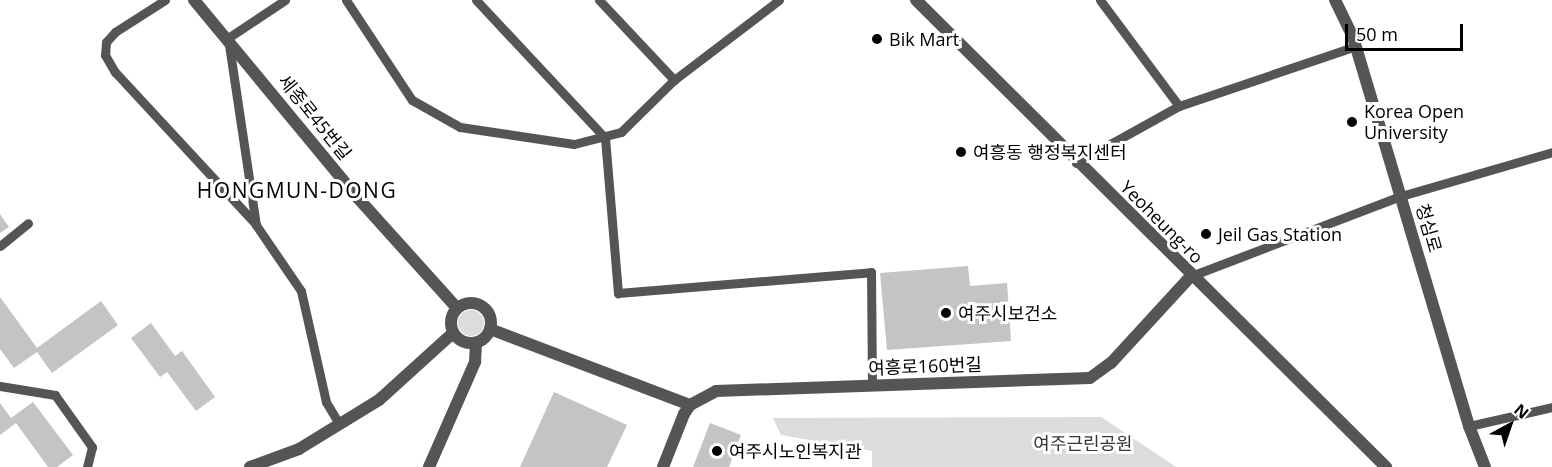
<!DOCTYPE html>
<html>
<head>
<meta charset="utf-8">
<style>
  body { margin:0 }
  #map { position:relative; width:1552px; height:467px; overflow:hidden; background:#fff; font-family:"Open Sans","Noto Sans KR",sans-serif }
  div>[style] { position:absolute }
  .green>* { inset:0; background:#dcdcdc }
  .round { border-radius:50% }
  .building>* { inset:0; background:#c4c4c4 }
  .service>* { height:9px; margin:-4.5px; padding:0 4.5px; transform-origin:4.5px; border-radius:4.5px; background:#555 }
  .minor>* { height:12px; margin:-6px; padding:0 6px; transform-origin:6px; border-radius:6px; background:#555 }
  .minor>.ring { margin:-6px; padding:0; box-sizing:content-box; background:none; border:12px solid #555; border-radius:50% }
  .tertiary>* { height:12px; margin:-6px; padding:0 6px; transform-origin:6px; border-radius:6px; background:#555 }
  .dots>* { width:16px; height:16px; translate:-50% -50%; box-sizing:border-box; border:3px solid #fff; border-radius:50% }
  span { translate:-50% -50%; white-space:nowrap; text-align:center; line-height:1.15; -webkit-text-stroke:6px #fff; paint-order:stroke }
  .poi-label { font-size:18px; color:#000 }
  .left { translate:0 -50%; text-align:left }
  .street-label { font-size:18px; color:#000 }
  .park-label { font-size:18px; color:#333 }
  .quarter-label { font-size:21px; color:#000; letter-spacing:1.5px }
  .north { position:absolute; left:1480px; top:395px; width:60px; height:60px; -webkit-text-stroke:4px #fff; paint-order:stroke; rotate:40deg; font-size:16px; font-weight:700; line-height:24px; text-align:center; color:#000 }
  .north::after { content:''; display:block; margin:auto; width:21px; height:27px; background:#000; clip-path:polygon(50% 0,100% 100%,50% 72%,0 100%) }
  .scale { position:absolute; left:1345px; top:24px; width:118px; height:27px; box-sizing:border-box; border:3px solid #000; border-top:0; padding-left:8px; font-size:18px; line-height:21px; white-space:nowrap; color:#000; -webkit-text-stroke:4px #fff; paint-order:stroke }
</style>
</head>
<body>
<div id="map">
  <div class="green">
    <i class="round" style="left:458px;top:310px;width:26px;height:26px"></i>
    <i style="clip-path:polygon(1101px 417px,1176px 467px,872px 467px,872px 451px,781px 435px,773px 418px)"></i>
  </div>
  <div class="building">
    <i style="clip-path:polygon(0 214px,9px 227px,0 233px)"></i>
    <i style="clip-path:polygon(968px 266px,970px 286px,1007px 283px,1011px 341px,887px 350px,880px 273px)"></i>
    <i style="clip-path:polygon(0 297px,37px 348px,101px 301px,118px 325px,52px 373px,37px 352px,14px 368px,0 349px)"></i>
    <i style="clip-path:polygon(151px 323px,175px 356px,182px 351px,215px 397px,196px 411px,167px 372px,160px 377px,131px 338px)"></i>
    <i style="clip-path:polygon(554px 392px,627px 425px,607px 467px,520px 467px)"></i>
    <i style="clip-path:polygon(33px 402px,73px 455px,57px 467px,48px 467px,16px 423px,0 435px,0 403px,11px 418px)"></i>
    <i style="clip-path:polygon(710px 423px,741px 435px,729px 467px,693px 467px)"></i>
  </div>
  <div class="service">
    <i style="left:165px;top:0;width:59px;rotate:147.4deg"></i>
    <i style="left:115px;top:32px;width:13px;rotate:132deg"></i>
    <i style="left:106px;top:42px;width:13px;rotate:94deg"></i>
    <i style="left:105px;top:55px;width:20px;rotate:60deg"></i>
    <i style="left:115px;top:72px;width:207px;rotate:47.2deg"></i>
    <i style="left:285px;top:0;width:69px;rotate:146.3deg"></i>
    <i style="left:228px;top:38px;width:189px;rotate:81.5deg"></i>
    <i style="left:256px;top:225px;width:80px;rotate:55.7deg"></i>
    <i style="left:301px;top:291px;width:114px;rotate:77.3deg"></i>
    <i style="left:326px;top:402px;width:23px;rotate:59deg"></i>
    <i style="left:346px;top:0;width:120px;rotate:56.6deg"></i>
    <i style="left:412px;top:100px;width:55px;rotate:29.4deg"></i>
    <i style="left:460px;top:127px;width:115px;rotate:8.5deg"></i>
    <i style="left:574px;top:144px;width:49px;rotate:-14.3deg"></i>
    <i style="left:621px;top:132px;width:74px;rotate:-44.5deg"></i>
    <i style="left:674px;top:80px;width:132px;rotate:-37.3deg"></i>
    <i style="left:476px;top:0;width:189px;rotate:46.9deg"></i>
    <i style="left:605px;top:138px;width:156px;rotate:85.2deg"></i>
    <i style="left:618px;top:293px;width:254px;rotate:-4.7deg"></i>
    <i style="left:871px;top:272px;width:114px;rotate:89.5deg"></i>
    <i style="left:599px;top:0;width:110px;rotate:46.8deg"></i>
    <i style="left:1100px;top:0;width:132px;rotate:53.3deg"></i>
    <i style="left:1076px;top:163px;width:118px;rotate:-29deg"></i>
    <i style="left:1179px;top:106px;width:187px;rotate:-18.7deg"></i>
    <i style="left:0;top:246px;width:36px;rotate:-39deg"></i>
    <i style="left:1191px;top:276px;width:225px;rotate:-20.9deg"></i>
    <i style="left:1401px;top:196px;width:157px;rotate:-16.2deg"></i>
    <i style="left:0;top:386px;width:56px;rotate:9.3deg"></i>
    <i style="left:55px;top:395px;width:64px;rotate:54.6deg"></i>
    <i style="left:92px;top:447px;width:21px;rotate:104deg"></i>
    <i style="left:1469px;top:426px;width:85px;rotate:-12.9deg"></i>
  </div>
  <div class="minor">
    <i style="left:194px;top:0;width:256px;rotate:50.4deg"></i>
    <i style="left:357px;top:197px;width:149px;rotate:48deg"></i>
    <i class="ring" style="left:451px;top:303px;width:28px;height:28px"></i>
    <i style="left:490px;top:329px;width:214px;rotate:20.8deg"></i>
    <i style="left:250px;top:467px;width:52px;rotate:-20.2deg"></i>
    <i style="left:299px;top:449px;width:94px;rotate:-31.5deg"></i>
    <i style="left:379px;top:400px;width:100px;rotate:-42.2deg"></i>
    <i style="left:429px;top:467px;width:115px;rotate:-66.3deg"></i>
    <i style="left:475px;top:362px;width:19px;rotate:-87deg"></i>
    <i style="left:663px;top:467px;width:57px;rotate:-68.4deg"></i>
    <i style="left:684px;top:414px;width:11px;rotate:-56deg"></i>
    <i style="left:690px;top:405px;width:30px;rotate:-28deg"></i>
    <i style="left:716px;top:391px;width:374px;rotate:-2deg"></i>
    <i style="left:1090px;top:378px;width:26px;rotate:-36deg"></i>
    <i style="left:1111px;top:363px;width:118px;rotate:-47.4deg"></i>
  </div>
  <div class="tertiary">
    <i style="left:916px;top:0;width:663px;rotate:44.82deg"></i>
    <i style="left:1335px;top:0;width:41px;rotate:64.1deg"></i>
    <i style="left:1353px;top:37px;width:406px;rotate:73.4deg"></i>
    <i style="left:1469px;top:426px;width:44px;rotate:68.7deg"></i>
  </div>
  <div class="dots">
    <i style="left:877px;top:39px;background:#000"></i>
    <i style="left:1352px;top:122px;background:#000"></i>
    <i style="left:961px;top:152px;background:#000"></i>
    <i style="left:1206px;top:234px;background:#000"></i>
    <i style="left:946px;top:313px;background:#000"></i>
    <i style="left:717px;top:451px;background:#000"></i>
  </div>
  <div class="poi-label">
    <span class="left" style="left:889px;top:39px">Bik Mart</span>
    <span class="left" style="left:1364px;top:122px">Korea Open<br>University</span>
    <span class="left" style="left:973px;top:152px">여흥동 행정복지센터</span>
    <span class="left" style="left:1218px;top:234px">Jeil Gas Station</span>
    <span class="left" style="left:958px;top:313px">여주시보건소</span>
    <span class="left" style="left:729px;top:451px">여주시노인복지관</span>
  </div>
  <div class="street-label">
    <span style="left:315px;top:117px;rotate:51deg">세종로45번길</span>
    <span style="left:1162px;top:222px;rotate:45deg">Yeoheung-ro</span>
    <span style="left:1429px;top:228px;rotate:74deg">청심로</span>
    <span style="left:925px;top:366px;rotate:-2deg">여흥로160번길</span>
  </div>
  <div class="park-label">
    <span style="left:1083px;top:443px">여주근린공원</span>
  </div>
  <div class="quarter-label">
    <span style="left:297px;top:190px">HONGMUN-DONG</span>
  </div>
  <div class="north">N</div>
  <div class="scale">50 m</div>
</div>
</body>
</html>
